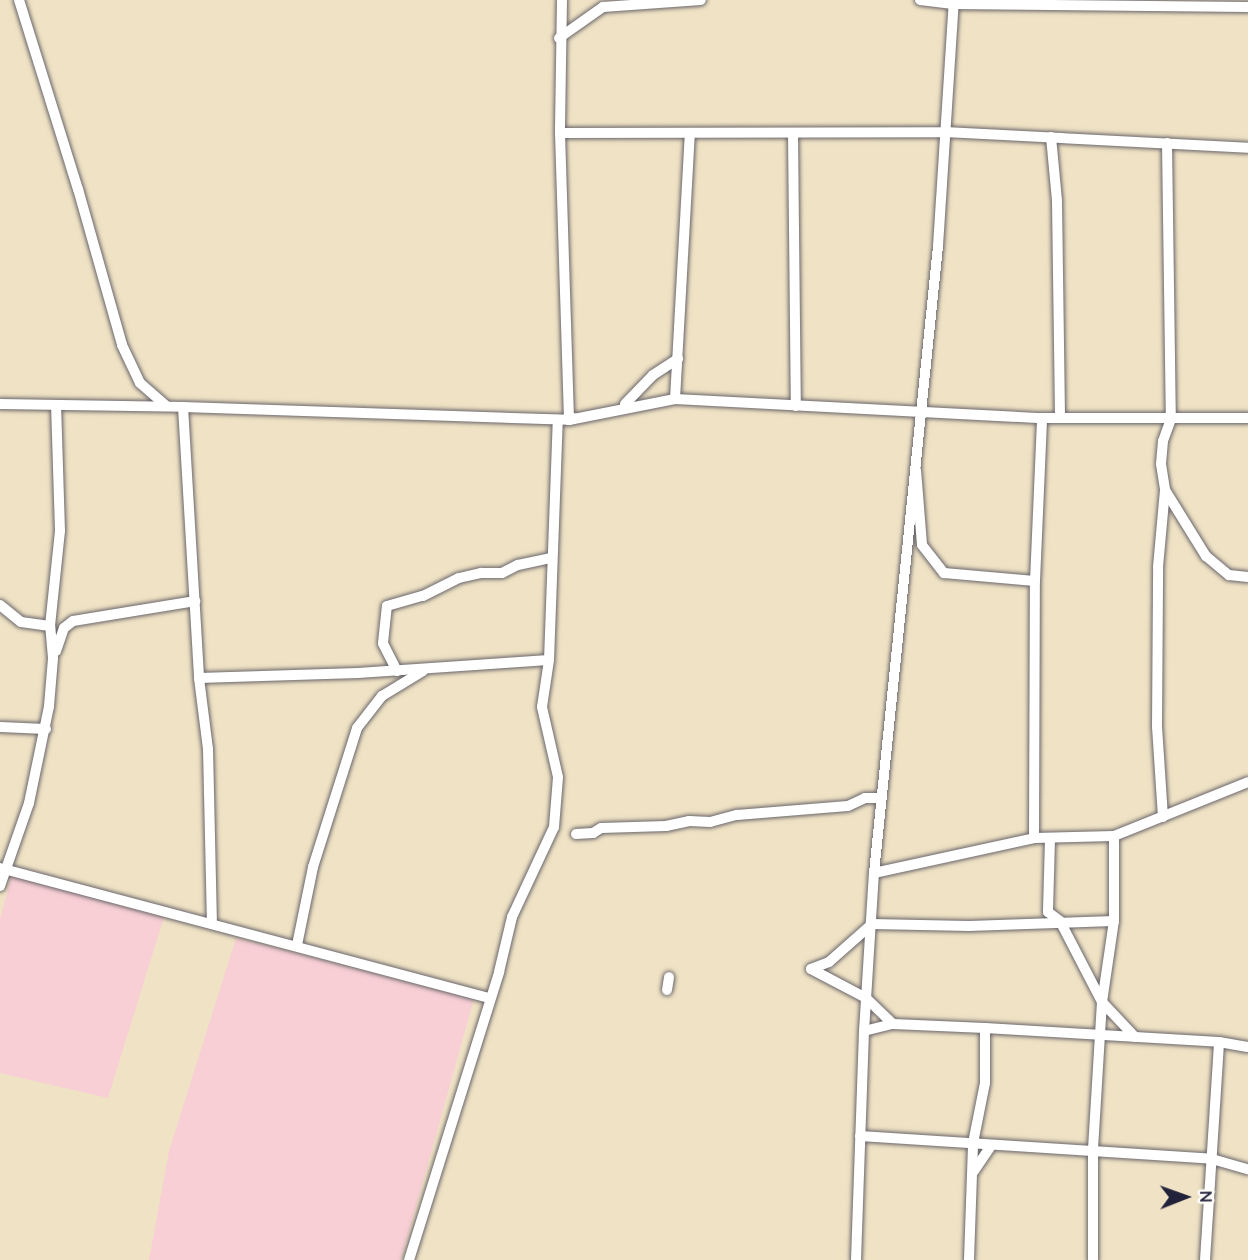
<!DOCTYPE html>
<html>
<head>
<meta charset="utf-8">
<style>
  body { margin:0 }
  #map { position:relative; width:1248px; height:1260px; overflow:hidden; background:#f0e3c5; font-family:"Comic Neue",sans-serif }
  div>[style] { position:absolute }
  .built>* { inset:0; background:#f7cfd4 }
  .roads { filter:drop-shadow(0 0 2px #6a666b) drop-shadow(0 0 2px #6a666b) }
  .minor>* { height:10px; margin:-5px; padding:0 5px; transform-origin:5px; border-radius:5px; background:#fff }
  span { translate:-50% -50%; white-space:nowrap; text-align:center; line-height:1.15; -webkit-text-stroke:7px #fdfcf7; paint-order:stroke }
  .north { position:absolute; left:1150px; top:1162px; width:70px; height:70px; -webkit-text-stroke:5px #fdfcf7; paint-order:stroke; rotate:89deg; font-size:19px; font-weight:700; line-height:28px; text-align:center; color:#22223b }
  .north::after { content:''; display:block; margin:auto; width:24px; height:32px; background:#22223b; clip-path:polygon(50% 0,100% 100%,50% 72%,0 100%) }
</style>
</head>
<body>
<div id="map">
  <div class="built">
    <i style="clip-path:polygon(12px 874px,164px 917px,108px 1098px,0 1073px,0 919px)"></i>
    <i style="clip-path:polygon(236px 938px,474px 999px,401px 1260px,149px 1260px,169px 1151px)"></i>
  </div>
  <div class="roads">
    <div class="minor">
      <i style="left:19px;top:0;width:198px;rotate:72.7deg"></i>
      <i style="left:78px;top:189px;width:162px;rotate:74.2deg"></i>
      <i style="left:122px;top:345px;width:42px;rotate:64.7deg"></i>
      <i style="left:140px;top:383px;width:35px;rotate:41deg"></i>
      <i style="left:562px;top:0;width:133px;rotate:90.9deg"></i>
      <i style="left:560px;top:133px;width:287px;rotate:88.2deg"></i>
      <i style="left:569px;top:420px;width:6px;rotate:-18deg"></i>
      <i style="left:920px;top:0;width:33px;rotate:7deg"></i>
      <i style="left:953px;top:4px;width:295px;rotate:0.6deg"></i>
      <i style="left:559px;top:38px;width:54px;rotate:-35.2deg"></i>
      <i style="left:603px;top:7px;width:98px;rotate:-4.1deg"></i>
      <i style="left:560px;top:133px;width:385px;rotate:-0.1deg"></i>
      <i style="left:945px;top:132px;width:303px;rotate:3deg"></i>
      <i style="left:793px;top:133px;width:273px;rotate:89.4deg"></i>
      <i style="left:1051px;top:137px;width:64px;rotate:84.6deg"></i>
      <i style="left:1057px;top:201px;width:216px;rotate:89.2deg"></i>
      <i style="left:1167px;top:143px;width:276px;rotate:89.2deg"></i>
      <i style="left:1171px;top:419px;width:23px;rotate:110deg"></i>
      <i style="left:1163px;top:441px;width:23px;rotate:95deg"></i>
      <i style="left:1161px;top:464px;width:26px;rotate:81deg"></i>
      <i style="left:1165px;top:490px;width:78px;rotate:58.2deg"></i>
      <i style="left:1206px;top:556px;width:30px;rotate:40deg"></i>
      <i style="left:1229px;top:575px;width:19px;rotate:6deg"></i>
      <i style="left:675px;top:399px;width:266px;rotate:-86.8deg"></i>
      <i style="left:0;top:404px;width:183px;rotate:0.9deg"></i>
      <i style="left:183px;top:407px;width:386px;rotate:1.9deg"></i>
      <i style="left:569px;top:420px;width:108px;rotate:-11.2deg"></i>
      <i style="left:675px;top:399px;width:367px;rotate:3deg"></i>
      <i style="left:1042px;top:418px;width:206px"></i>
      <i style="left:625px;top:404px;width:40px;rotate:-46deg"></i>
      <i style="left:653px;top:375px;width:30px;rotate:-33deg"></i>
      <i style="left:183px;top:407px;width:271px;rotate:86.6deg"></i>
      <i style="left:199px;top:678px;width:72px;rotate:82.8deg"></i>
      <i style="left:208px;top:749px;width:175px;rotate:88.7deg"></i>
      <i style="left:916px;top:470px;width:75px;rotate:85.4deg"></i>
      <i style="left:922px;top:545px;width:36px;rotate:52deg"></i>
      <i style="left:944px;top:573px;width:91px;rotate:5deg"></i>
      <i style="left:0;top:605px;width:27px;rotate:39deg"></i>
      <i style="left:21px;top:622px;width:29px;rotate:8deg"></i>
      <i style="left:56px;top:651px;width:24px;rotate:-71deg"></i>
      <i style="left:64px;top:628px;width:11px;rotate:-38deg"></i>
      <i style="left:73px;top:621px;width:124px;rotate:-9.3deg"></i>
      <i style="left:397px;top:671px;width:31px;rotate:-117deg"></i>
      <i style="left:383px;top:643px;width:37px;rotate:-84deg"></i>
      <i style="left:387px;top:606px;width:37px;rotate:-16deg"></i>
      <i style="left:423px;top:596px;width:40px;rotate:-26.6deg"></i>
      <i style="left:459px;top:578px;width:23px;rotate:-13deg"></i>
      <i style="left:481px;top:573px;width:21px"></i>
      <i style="left:502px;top:573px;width:18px;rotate:-27deg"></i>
      <i style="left:518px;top:565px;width:34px;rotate:-12deg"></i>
      <i style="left:199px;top:678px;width:159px;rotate:-1.8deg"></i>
      <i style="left:358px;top:673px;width:191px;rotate:-3.9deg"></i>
      <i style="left:0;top:727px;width:46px;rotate:2.5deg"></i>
      <i style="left:1163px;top:817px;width:90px;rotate:-93.8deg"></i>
      <i style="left:1157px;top:727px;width:160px;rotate:-89.6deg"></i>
      <i style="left:1158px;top:567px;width:77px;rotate:-84.8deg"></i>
      <i style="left:576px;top:834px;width:17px;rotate:-3deg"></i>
      <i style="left:593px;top:833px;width:9px;rotate:-32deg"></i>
      <i style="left:601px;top:828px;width:65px;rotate:-1.8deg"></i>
      <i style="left:666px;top:826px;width:24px;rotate:-12deg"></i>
      <i style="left:689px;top:821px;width:21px;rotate:3deg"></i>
      <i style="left:710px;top:822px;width:28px;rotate:-15deg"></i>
      <i style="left:737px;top:815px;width:111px;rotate:-4.6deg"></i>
      <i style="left:848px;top:806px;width:19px;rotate:-25deg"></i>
      <i style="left:865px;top:798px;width:16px"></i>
      <i style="left:1034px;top:838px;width:257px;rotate:-89.8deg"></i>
      <i style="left:1035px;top:581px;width:163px;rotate:-87.5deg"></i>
      <i style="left:1050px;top:839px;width:73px;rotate:91.6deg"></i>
      <i style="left:1048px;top:912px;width:15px;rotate:37deg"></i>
      <i style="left:1060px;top:921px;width:91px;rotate:62.6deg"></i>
      <i style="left:1102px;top:1002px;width:48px;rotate:46.7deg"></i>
      <i style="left:0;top:868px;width:506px;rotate:14.89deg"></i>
      <i style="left:874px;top:873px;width:164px;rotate:-12.3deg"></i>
      <i style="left:1034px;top:838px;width:80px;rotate:-1.4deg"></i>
      <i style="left:1114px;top:836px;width:144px;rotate:-21.9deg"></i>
      <i style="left:0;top:886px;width:88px;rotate:-70.7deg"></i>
      <i style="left:29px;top:803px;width:99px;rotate:-78.3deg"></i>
      <i style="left:49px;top:706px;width:48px;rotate:-85.2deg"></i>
      <i style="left:53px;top:658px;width:32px;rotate:-95deg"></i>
      <i style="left:50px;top:626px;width:96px;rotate:-84deg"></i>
      <i style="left:60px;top:531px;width:126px;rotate:-91.8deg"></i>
      <i style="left:297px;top:945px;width:80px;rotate:-78.4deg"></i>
      <i style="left:313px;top:867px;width:146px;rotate:-72.4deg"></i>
      <i style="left:357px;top:728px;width:41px;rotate:-52deg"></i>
      <i style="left:382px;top:696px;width:48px;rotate:-31.4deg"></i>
      <i style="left:811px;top:969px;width:19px;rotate:-21deg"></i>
      <i style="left:829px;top:962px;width:57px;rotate:-41.5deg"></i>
      <i style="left:872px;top:924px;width:97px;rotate:1.2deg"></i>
      <i style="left:969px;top:926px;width:145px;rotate:-2deg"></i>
      <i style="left:811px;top:969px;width:62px;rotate:27.8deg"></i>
      <i style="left:866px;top:998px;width:37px;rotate:44deg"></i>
      <i style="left:667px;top:990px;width:13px;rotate:-81deg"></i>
      <i style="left:864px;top:1031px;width:30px;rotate:-14deg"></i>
      <i style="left:893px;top:1024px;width:92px;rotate:2.5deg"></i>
      <i style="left:985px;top:1028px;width:234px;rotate:3.4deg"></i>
      <i style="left:1219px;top:1042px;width:29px;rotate:10deg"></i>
      <i style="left:860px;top:1136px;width:353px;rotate:3.7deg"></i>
      <i style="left:1212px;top:1159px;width:37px;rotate:16deg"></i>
      <i style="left:974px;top:1171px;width:30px;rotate:-56deg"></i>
      <i style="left:409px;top:1260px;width:302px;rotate:-72.6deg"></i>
      <i style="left:499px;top:972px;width:57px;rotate:-76.7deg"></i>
      <i style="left:512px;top:917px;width:99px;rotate:-65deg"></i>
      <i style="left:554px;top:827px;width:50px;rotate:-85.4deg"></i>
      <i style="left:558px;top:777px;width:72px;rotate:-102.9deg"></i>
      <i style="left:542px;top:707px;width:48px;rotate:-81.5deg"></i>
      <i style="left:549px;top:660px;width:240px;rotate:-87.9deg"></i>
      <i style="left:856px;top:1260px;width:229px;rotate:-88deg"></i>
      <i style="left:864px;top:1031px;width:158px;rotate:-86.4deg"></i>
      <i style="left:874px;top:873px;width:630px;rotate:-84.17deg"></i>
      <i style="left:938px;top:246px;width:247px;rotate:-86.3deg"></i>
      <i style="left:969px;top:1260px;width:117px;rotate:-88deg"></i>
      <i style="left:973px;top:1143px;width:61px;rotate:-78.7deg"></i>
      <i style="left:985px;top:1083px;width:55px;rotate:-90deg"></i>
      <i style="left:1093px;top:1260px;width:111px;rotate:-90deg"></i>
      <i style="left:1093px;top:1149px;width:147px;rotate:-86.5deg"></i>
      <i style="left:1102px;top:1002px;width:82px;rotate:-81.6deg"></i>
      <i style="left:1114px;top:921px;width:85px;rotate:-90deg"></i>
      <i style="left:1205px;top:1260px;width:218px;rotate:-86.3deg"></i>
    </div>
  </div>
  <div class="north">N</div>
</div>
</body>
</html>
